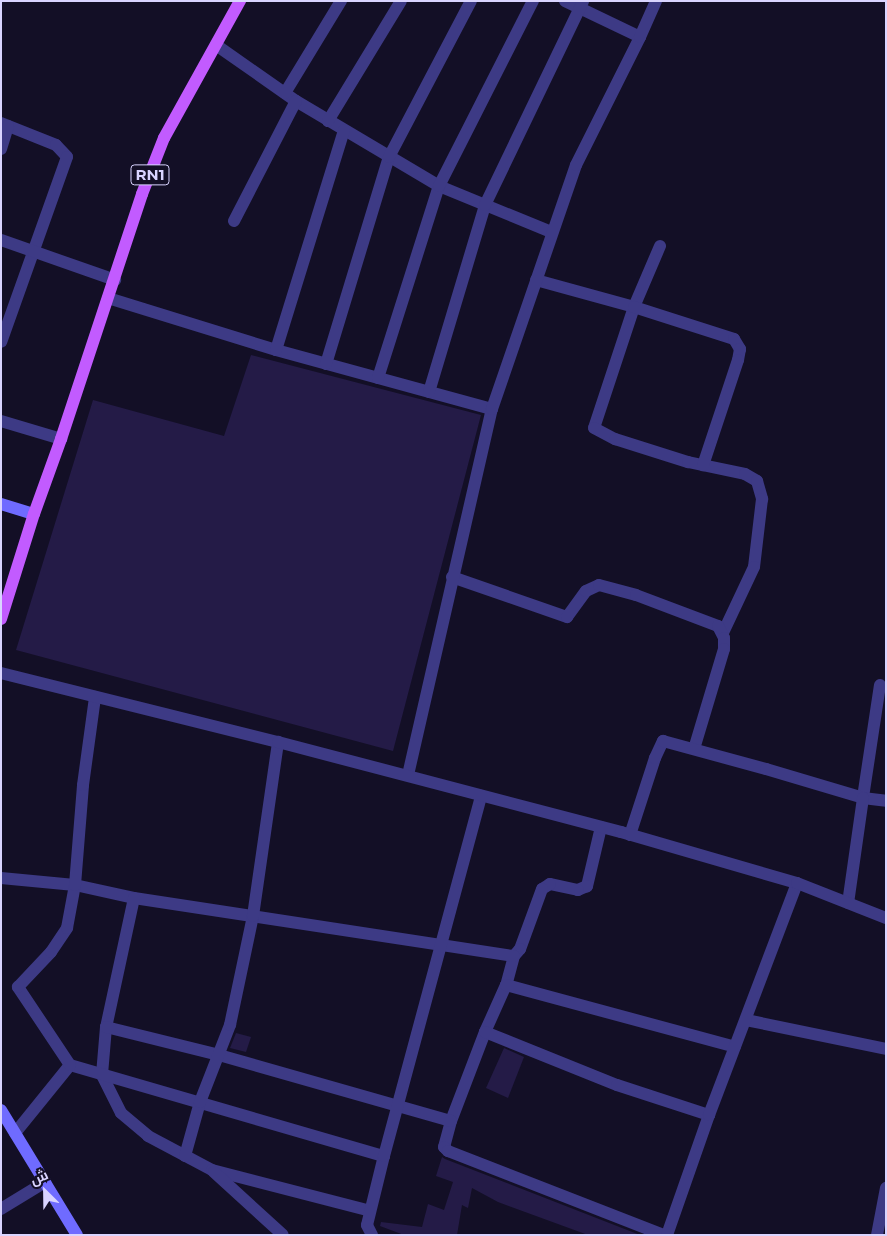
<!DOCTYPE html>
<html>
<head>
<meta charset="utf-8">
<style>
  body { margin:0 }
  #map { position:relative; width:887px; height:1236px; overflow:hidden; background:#130f26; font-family:Montserrat,Cairo,sans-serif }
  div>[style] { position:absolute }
  .building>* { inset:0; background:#241b47 }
  .minor>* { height:12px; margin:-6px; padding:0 6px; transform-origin:6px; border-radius:6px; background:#3d3a85 }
  .tertiary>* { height:12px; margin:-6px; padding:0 6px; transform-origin:6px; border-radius:6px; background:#3d3a85 }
  .secondary>* { height:12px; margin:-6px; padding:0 6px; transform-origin:6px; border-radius:6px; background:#6f6bff }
  .primary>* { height:12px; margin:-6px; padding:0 6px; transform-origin:6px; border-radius:6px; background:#c25bff }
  span { translate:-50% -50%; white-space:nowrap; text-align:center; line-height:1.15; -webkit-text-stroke:5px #130f26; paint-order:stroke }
  .shield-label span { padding:1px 4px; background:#130f26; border:1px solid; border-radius:4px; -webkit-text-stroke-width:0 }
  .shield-label { font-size:15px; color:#d9d4ff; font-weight:700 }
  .frame { position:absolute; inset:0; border:2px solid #d9d4ff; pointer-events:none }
  .north { position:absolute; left:20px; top:1166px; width:50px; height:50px; -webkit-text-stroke:4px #130f26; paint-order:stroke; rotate:337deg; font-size:14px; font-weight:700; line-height:20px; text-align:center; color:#d9d4ff }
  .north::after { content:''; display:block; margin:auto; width:18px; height:22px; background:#d9d4ff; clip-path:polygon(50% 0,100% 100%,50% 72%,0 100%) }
</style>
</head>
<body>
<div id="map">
  <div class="building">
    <i style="clip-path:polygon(251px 355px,481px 415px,393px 751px,16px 650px,93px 400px,224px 436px)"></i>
    <i style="clip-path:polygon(236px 1033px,251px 1037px,246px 1052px,230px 1048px)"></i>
    <i style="clip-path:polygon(504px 1048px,524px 1057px,508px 1098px,486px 1088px)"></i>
    <i style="clip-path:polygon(442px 1157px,445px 1159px,640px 1235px,588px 1235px,498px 1202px,472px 1188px,468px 1208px,462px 1205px,457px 1235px,404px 1235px,380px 1226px,381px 1222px,422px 1227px,428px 1204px,444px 1210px,453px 1182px,436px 1176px)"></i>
  </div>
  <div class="minor">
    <i style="left:565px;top:1px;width:83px;rotate:25.6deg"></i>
    <i style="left:216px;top:45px;width:98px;rotate:35deg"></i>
    <i style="left:296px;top:101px;width:166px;rotate:30.7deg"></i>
    <i style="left:439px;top:186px;width:121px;rotate:22.3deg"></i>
    <i style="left:285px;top:93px;width:108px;rotate:-58.7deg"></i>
    <i style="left:328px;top:121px;width:140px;rotate:-58.7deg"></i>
    <i style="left:1px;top:123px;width:59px;rotate:21.8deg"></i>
    <i style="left:56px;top:145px;width:16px;rotate:47deg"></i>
    <i style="left:67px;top:157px;width:196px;rotate:109.6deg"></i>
    <i style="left:1px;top:149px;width:24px;rotate:-73deg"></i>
    <i style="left:234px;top:221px;width:135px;rotate:-62.7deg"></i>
    <i style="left:1px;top:240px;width:121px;rotate:19.3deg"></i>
    <i style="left:660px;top:246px;width:66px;rotate:113.1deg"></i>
    <i style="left:634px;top:307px;width:127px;rotate:108.3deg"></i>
    <i style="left:594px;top:428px;width:24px;rotate:28deg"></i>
    <i style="left:615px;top:439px;width:77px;rotate:17.5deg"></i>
    <i style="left:688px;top:462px;width:58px;rotate:11.9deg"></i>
    <i style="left:745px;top:474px;width:14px;rotate:30deg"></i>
    <i style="left:757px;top:481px;width:19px;rotate:74deg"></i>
    <i style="left:762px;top:499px;width:68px;rotate:96.7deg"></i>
    <i style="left:754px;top:567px;width:73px;rotate:115.2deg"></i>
    <i style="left:536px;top:280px;width:102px;rotate:15.4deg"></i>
    <i style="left:634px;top:307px;width:105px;rotate:17.7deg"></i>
    <i style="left:734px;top:339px;width:12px;rotate:59deg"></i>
    <i style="left:740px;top:349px;width:11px;rotate:100deg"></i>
    <i style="left:738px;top:360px;width:111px;rotate:108.4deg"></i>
    <i style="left:108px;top:298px;width:176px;rotate:17.2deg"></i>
    <i style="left:276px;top:350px;width:224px;rotate:15.3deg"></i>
    <i style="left:276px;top:350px;width:230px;rotate:-72.8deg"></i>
    <i style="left:326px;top:364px;width:216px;rotate:-73.1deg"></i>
    <i style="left:389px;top:157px;width:176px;rotate:-62.3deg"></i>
    <i style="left:378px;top:378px;width:201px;rotate:-72.4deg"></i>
    <i style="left:439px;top:186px;width:208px;rotate:-63.1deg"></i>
    <i style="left:429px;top:392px;width:195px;rotate:-73.3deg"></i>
    <i style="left:485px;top:205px;width:226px;rotate:-64.3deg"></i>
    <i style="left:1px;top:421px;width:63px;rotate:16.7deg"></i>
    <i style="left:452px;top:577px;width:122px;rotate:19.2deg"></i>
    <i style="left:567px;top:617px;width:32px;rotate:-54deg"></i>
    <i style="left:586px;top:591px;width:14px;rotate:-25deg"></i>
    <i style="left:599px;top:585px;width:38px;rotate:15deg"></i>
    <i style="left:636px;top:595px;width:88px;rotate:20.7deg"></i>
    <i style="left:718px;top:626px;width:13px;rotate:63deg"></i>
    <i style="left:724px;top:638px;width:11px;rotate:90deg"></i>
    <i style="left:724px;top:649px;width:104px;rotate:106.7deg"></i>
    <i style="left:880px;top:685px;width:114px;rotate:98.6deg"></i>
    <i style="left:863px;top:798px;width:23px;rotate:7deg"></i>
    <i style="left:408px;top:775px;width:376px;rotate:-77.1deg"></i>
    <i style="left:492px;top:409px;width:258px;rotate:-71deg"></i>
    <i style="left:576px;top:165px;width:143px;rotate:-63.4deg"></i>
    <i style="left:640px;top:37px;width:39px;rotate:-66deg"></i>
    <i style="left:601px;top:827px;width:61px;rotate:103.3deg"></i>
    <i style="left:587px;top:886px;width:10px;rotate:156deg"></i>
    <i style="left:578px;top:890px;width:29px;rotate:-168deg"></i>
    <i style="left:550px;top:884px;width:9px;rotate:148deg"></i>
    <i style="left:542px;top:889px;width:64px;rotate:110.1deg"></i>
    <i style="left:520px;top:949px;width:9px;rotate:131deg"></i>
    <i style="left:514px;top:956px;width:30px;rotate:105deg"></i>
    <i style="left:506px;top:985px;width:51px;rotate:114.1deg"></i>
    <i style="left:485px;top:1032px;width:95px;rotate:110.9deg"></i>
    <i style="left:451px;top:1121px;width:27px;rotate:105deg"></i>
    <i style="left:444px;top:1147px;width:6px;rotate:45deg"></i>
    <i style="left:448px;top:1151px;width:231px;rotate:21.3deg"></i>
    <i style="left:630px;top:835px;width:81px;rotate:-72deg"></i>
    <i style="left:655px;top:758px;width:19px;rotate:-65deg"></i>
    <i style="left:663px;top:741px;width:107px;rotate:15.2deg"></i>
    <i style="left:766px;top:769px;width:101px;rotate:16.6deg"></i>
    <i style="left:863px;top:798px;width:106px;rotate:98.1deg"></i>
    <i style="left:1px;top:878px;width:74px;rotate:5.4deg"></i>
    <i style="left:75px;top:885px;width:60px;rotate:12.4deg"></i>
    <i style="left:134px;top:898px;width:384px;rotate:8.7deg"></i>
    <i style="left:134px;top:898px;width:132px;rotate:102.2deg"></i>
    <i style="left:106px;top:1027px;width:48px;rotate:94.8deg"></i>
    <i style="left:102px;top:1075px;width:42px;rotate:63.4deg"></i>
    <i style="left:121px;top:1113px;width:35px;rotate:40deg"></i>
    <i style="left:148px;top:1136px;width:72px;rotate:28deg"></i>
    <i style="left:212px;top:1170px;width:163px;rotate:14.5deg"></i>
    <i style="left:506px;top:985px;width:237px;rotate:15.1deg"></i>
    <i style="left:746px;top:1020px;width:143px;rotate:11.7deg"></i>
    <i style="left:106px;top:1027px;width:116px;rotate:13.9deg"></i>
    <i style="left:219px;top:1055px;width:241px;rotate:15.9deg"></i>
    <i style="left:485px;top:1032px;width:142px;rotate:21.9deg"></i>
    <i style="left:617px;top:1085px;width:97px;rotate:18.1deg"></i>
    <i style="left:70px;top:1065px;width:327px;rotate:16.2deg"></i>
    <i style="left:15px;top:1133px;width:87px;rotate:-51deg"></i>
    <i style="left:70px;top:1065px;width:94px;rotate:-123.7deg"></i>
    <i style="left:18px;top:987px;width:48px;rotate:-46.7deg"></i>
    <i style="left:51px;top:952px;width:29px;rotate:-56deg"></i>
    <i style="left:67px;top:928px;width:44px;rotate:-79.5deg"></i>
    <i style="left:75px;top:885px;width:100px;rotate:-85.4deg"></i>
    <i style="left:83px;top:785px;width:89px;rotate:-82.2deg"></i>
    <i style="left:185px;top:1156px;width:56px;rotate:-74.5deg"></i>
    <i style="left:200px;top:1102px;width:83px;rotate:-68.7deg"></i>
    <i style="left:230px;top:1025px;width:111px;rotate:-78.1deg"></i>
    <i style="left:253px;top:916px;width:176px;rotate:-81.8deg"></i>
    <i style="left:214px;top:1172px;width:93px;rotate:42.4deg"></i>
    <i style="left:1px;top:1209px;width:52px;rotate:-31.5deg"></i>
    <i style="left:372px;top:1235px;width:11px;rotate:-117deg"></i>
    <i style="left:367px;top:1225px;width:71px;rotate:-76.2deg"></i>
    <i style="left:384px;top:1156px;width:373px;rotate:-74.9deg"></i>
    <i style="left:667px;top:1235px;width:127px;rotate:-70.7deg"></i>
    <i style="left:709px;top:1115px;width:248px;rotate:-69.2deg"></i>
    <i style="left:877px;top:1235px;width:48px;rotate:-79.2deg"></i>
  </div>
  <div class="tertiary">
    <i style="left:1px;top:673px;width:285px;rotate:14deg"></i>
    <i style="left:278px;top:742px;width:355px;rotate:14.7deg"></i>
    <i style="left:621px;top:832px;width:183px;rotate:16.2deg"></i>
    <i style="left:797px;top:883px;width:96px;rotate:21.5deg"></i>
  </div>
  <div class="secondary">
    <i style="left:1px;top:504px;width:34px;rotate:17deg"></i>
    <i style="left:1px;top:1110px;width:146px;rotate:58.7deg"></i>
  </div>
  <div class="primary">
    <i style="left:1px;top:619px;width:110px;rotate:-72.6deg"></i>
    <i style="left:34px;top:514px;width:80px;rotate:-70.2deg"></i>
    <i style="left:61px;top:439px;width:258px;rotate:-71.7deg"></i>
    <i style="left:142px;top:194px;width:60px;rotate:-68.6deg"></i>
    <i style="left:164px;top:138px;width:157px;rotate:-61deg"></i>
  </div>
  <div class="shield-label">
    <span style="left:150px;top:175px">RN1</span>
  </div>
  <div class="frame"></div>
  <div class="north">ش</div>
</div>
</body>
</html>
